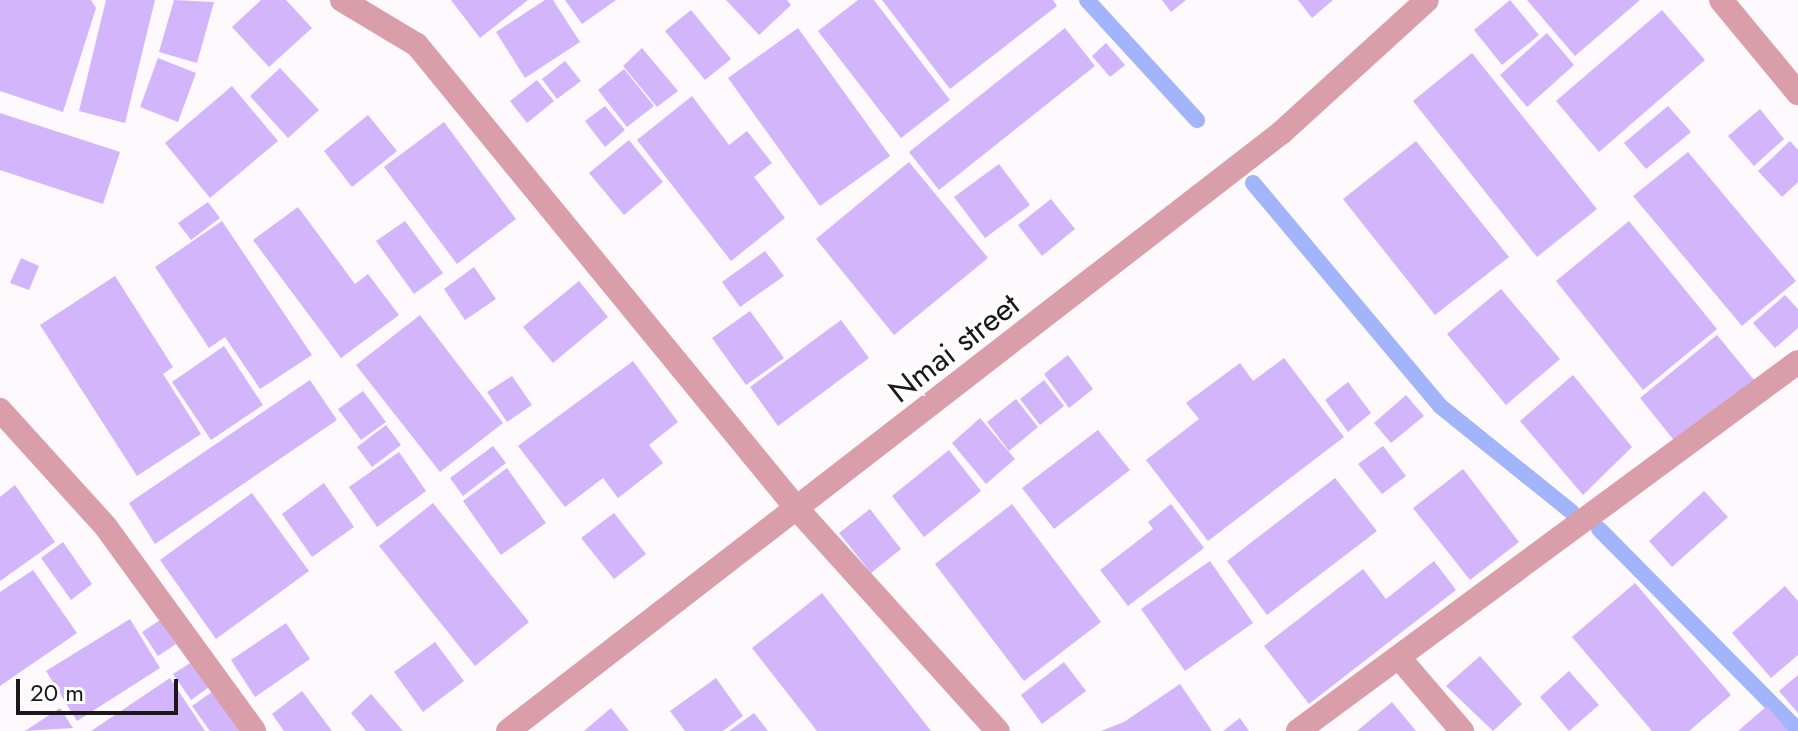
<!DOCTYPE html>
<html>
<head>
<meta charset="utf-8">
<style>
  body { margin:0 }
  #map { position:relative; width:1798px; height:731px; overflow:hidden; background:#fef9fd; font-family:Jost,sans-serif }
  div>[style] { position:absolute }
  .stream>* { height:16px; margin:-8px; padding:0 8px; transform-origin:8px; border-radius:8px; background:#a2b4fa }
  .building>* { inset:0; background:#d3b5fb }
  .minor>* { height:24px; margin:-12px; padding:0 12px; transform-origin:12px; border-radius:12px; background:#da9eaa }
  .tertiary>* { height:24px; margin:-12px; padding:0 12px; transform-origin:12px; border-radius:12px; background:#da9eaa }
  span { translate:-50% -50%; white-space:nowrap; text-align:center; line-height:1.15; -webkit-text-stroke:7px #fff; paint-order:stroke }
  .street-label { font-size:32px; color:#1b181a }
  .scale { position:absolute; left:16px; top:679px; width:162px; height:36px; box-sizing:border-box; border:4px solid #1b181a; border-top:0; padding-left:10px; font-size:24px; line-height:28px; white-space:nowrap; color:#1b181a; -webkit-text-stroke:6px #fff; paint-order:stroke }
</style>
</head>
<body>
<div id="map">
  <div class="stream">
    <i style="left:1087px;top:0;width:163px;rotate:47.5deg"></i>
    <i style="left:1253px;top:183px;width:291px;rotate:50deg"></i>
    <i style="left:1440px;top:406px;width:169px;rotate:38.8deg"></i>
    <i style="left:1599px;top:529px;width:283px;rotate:45.3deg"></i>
  </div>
  <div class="building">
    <i style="clip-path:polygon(0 0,91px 0,96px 8px,63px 112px,0 91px)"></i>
    <i style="clip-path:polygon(106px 0,155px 0,125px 123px,79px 111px)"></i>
    <i style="clip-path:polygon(174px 0,214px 2px,197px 63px,159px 52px)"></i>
    <i style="clip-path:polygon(261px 0,286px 0,312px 28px,269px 67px,232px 27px)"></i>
    <i style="clip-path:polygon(451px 0,528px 0,480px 38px)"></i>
    <i style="clip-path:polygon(545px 0,553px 0,580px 42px,525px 78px,496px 32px)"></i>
    <i style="clip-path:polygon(565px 0,616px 0,582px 24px)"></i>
    <i style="clip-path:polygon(726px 0,787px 0,791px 5px,759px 35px)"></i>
    <i style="clip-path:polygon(858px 0,874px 0,950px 100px,901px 138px,818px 31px)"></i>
    <i style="clip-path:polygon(882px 0,1053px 0,1057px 6px,950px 89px)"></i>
    <i style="clip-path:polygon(1162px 0,1186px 0,1171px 12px)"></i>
    <i style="clip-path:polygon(1298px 0,1333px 0,1312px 18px)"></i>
    <i style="clip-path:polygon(1510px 0,1539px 35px,1502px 65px,1474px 30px)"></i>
    <i style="clip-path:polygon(1527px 0,1640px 0,1575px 56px)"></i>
    <i style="clip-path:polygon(691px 10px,731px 59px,705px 80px,665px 31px)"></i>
    <i style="clip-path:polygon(1662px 10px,1705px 60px,1599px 152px,1556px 101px)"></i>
    <i style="clip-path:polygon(798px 28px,890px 156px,820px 206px,728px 78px)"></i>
    <i style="clip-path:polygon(1065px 28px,1095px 66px,939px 190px,909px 152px)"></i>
    <i style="clip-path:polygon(1547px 33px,1574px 65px,1527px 107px,1500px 75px)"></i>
    <i style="clip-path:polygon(1106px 43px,1125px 65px,1110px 77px,1092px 56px)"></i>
    <i style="clip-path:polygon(642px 48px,678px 91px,657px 107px,623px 66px)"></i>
    <i style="clip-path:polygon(1472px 53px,1597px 209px,1537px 257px,1413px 101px)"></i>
    <i style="clip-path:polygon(158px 58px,196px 73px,178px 122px,140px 107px)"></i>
    <i style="clip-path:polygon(565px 61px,581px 81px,557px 99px,542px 79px)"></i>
    <i style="clip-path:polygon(280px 68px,319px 110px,288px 138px,250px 96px)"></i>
    <i style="clip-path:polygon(624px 69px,654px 106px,627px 127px,598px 90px)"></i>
    <i style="clip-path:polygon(537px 80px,554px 101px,527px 123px,510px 101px)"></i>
    <i style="clip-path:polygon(232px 86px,278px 141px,210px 198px,165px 143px)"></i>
    <i style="clip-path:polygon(692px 96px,729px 145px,747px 131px,772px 163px,754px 177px,785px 218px,731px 261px,637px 140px)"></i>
    <i style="clip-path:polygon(605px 106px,625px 130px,605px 147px,585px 121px)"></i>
    <i style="clip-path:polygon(1668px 106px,1691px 132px,1646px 169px,1624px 143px)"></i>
    <i style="clip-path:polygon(1760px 109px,1784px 139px,1754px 166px,1728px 136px)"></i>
    <i style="clip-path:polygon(0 113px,120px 152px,103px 204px,0 170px)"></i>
    <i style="clip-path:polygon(368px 115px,397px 151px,352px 187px,324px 151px)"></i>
    <i style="clip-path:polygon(444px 122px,516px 219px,457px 264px,384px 167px)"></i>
    <i style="clip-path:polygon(629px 140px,663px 182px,624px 215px,589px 173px)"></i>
    <i style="clip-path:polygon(1416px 141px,1509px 257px,1435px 315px,1343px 199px)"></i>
    <i style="clip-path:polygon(1790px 141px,1798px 150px,1798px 182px,1782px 197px,1758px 171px)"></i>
    <i style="clip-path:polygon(1688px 152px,1796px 281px,1742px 326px,1633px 196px)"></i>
    <i style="clip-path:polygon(909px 162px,988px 258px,894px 335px,816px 239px)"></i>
    <i style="clip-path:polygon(999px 164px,1030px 205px,985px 238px,954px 197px)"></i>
    <i style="clip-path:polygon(1051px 199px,1075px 229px,1042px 256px,1018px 225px)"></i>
    <i style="clip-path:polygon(208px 202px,220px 218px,191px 240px,178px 223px)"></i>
    <i style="clip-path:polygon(298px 207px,355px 284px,368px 274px,399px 315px,341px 358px,253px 240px)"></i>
    <i style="clip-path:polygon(222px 221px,312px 355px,260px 389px,225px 337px,209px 348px,155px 267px)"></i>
    <i style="clip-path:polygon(405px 221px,443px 273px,414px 294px,376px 241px)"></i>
    <i style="clip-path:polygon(1629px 221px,1717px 329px,1643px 390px,1556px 281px)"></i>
    <i style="clip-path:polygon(765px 251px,784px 276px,740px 307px,722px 282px)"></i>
    <i style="clip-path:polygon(21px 258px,39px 266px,29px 290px,10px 283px)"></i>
    <i style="clip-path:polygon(474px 267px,496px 299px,465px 320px,444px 289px)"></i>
    <i style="clip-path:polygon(115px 276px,173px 367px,163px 374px,201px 434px,137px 476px,40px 325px)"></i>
    <i style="clip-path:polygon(579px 281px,608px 317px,553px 363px,523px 327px)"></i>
    <i style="clip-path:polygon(1501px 289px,1560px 359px,1506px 405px,1447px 334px)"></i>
    <i style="clip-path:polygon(1785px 295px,1798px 309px,1798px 328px,1775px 348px,1753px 323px)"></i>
    <i style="clip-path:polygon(750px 311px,784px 358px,746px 385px,712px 338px)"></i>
    <i style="clip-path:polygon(420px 315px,503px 423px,440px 472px,356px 365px)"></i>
    <i style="clip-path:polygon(841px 320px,869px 358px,778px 426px,750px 387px)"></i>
    <i style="clip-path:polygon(1717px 335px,1759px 386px,1681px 449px,1640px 398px)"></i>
    <i style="clip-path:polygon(224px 346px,263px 405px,211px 440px,172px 382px)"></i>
    <i style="clip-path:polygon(1068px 355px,1093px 389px,1069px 408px,1044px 374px)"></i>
    <i style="clip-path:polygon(1284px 358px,1344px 437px,1208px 541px,1146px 460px,1199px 419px,1186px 403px,1240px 363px,1253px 381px)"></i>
    <i style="clip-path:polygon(633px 361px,678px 422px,649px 445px,663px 463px,618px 498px,603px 478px,565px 507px,518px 446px)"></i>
    <i style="clip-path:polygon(1573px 375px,1632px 447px,1583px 495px,1520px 421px)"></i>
    <i style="clip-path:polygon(512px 376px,532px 405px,507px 422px,487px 392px)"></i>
    <i style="clip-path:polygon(310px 380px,337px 420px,155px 544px,129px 503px)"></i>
    <i style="clip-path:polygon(1044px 380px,1064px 406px,1040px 425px,1020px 399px)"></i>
    <i style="clip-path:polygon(1348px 382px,1371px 413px,1348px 432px,1325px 400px)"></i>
    <i style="clip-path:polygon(363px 391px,386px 422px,361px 440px,338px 409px)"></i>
    <i style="clip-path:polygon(1406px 395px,1424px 416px,1391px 443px,1374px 423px)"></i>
    <i style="clip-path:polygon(1016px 399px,1038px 427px,1009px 451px,987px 422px)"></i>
    <i style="clip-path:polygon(980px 418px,1015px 459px,986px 484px,952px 443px)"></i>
    <i style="clip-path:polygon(386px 425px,401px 445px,372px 467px,357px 447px)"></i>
    <i style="clip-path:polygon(1098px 430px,1130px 470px,1054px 529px,1022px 488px)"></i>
    <i style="clip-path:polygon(493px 446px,506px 463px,463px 496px,450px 478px)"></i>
    <i style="clip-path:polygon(1383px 446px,1406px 476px,1382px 494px,1358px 464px)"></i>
    <i style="clip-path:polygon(949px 450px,981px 491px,924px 537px,892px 496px)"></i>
    <i style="clip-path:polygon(399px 452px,426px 491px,377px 527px,349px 487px)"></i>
    <i style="clip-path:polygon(507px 468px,546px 523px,501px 555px,463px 501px)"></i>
    <i style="clip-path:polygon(1463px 469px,1519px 542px,1470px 580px,1413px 508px)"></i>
    <i style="clip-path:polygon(1335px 478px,1377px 531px,1267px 615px,1227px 561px)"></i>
    <i style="clip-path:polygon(324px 483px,354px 527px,312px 557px,282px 514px)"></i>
    <i style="clip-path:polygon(15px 485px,55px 542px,0 581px,0 497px)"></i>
    <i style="clip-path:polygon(1704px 491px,1728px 517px,1672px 567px,1649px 541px)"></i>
    <i style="clip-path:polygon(252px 493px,309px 571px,216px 639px,160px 560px)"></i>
    <i style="clip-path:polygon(433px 503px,529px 622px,475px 666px,379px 546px)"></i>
    <i style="clip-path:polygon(1012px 504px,1101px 622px,1024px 681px,935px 564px)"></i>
    <i style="clip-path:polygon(1171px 504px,1204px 548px,1128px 606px,1100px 570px,1153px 529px,1148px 522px)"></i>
    <i style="clip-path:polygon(870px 509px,901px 549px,871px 573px,839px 533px)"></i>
    <i style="clip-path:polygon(614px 513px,646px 554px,614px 579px,581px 538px)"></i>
    <i style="clip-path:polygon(63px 542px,92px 584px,71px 600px,41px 558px)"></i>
    <i style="clip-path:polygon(1210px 561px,1253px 623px,1185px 671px,1141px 609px)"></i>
    <i style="clip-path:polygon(1434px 561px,1456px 590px,1309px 704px,1264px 646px,1363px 569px,1386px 599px)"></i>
    <i style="clip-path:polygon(33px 570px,77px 633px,0 686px,0 592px)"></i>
    <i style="clip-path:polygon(1635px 583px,1731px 695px,1689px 731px,1652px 731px,1572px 637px)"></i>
    <i style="clip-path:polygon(1785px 586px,1798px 601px,1798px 655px,1771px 678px,1732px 633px)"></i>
    <i style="clip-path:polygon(822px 593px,931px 731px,817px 731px,752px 648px)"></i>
    <i style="clip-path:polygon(130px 619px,160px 668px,77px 721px,46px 671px)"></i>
    <i style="clip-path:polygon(160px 620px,176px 644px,158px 656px,142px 632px)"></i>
    <i style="clip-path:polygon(286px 623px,310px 659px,255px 697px,231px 660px)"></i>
    <i style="clip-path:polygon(435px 642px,464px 681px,423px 712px,394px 672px)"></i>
    <i style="clip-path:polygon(1480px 656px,1522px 704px,1493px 731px,1446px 686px)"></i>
    <i style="clip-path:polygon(195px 660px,212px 685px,191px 700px,173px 674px)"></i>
    <i style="clip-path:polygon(1064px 662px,1086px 691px,1042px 724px,1021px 695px)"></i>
    <i style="clip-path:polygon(1569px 671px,1599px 705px,1569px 731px,1540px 697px)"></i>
    <i style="clip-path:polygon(1798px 675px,1798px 713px,1779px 691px)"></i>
    <i style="clip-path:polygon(170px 678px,205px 731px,91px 731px)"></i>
    <i style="clip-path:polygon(716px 678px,743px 716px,723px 731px,685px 731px,670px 711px)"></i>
    <i style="clip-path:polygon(1180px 684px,1212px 731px,1101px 731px,1124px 722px)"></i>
    <i style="clip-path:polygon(216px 689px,243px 728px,238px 731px,210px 731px,192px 706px)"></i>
    <i style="clip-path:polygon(302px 691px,332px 731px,284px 731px,272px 714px)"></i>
    <i style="clip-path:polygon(371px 694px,403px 731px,366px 731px,351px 713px)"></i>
    <i style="clip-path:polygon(1392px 702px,1416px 731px,1357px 731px)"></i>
    <i style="clip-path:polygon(1767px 706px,1788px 731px,1738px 731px)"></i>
    <i style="clip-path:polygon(60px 708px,73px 728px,25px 731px)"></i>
    <i style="clip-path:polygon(611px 708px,629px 731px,584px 731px)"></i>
    <i style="clip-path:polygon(754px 713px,768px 731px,729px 731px)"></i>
    <i style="clip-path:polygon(1240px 718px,1249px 731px,1223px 731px)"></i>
  </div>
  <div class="minor">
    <i style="left:342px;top:0;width:87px;rotate:31deg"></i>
    <i style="left:417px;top:45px;width:601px;rotate:50.67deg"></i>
    <i style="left:798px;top:510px;width:298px;rotate:47.9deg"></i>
    <i style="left:1721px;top:0;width:121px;rotate:50.4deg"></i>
    <i style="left:0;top:410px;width:158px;rotate:47.8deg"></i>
    <i style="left:106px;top:527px;width:252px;rotate:54deg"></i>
    <i style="left:1401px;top:660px;width:94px;rotate:49.3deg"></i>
    <i style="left:1298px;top:731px;width:621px;rotate:-36.43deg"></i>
  </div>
  <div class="tertiary">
    <i style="left:508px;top:731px;width:977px;rotate:-37.73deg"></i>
    <i style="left:1281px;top:133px;width:197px;rotate:-42.3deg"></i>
  </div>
  <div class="street-label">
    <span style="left:954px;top:348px;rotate:-38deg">Nmai street</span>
  </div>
  <div class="scale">20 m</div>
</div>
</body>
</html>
